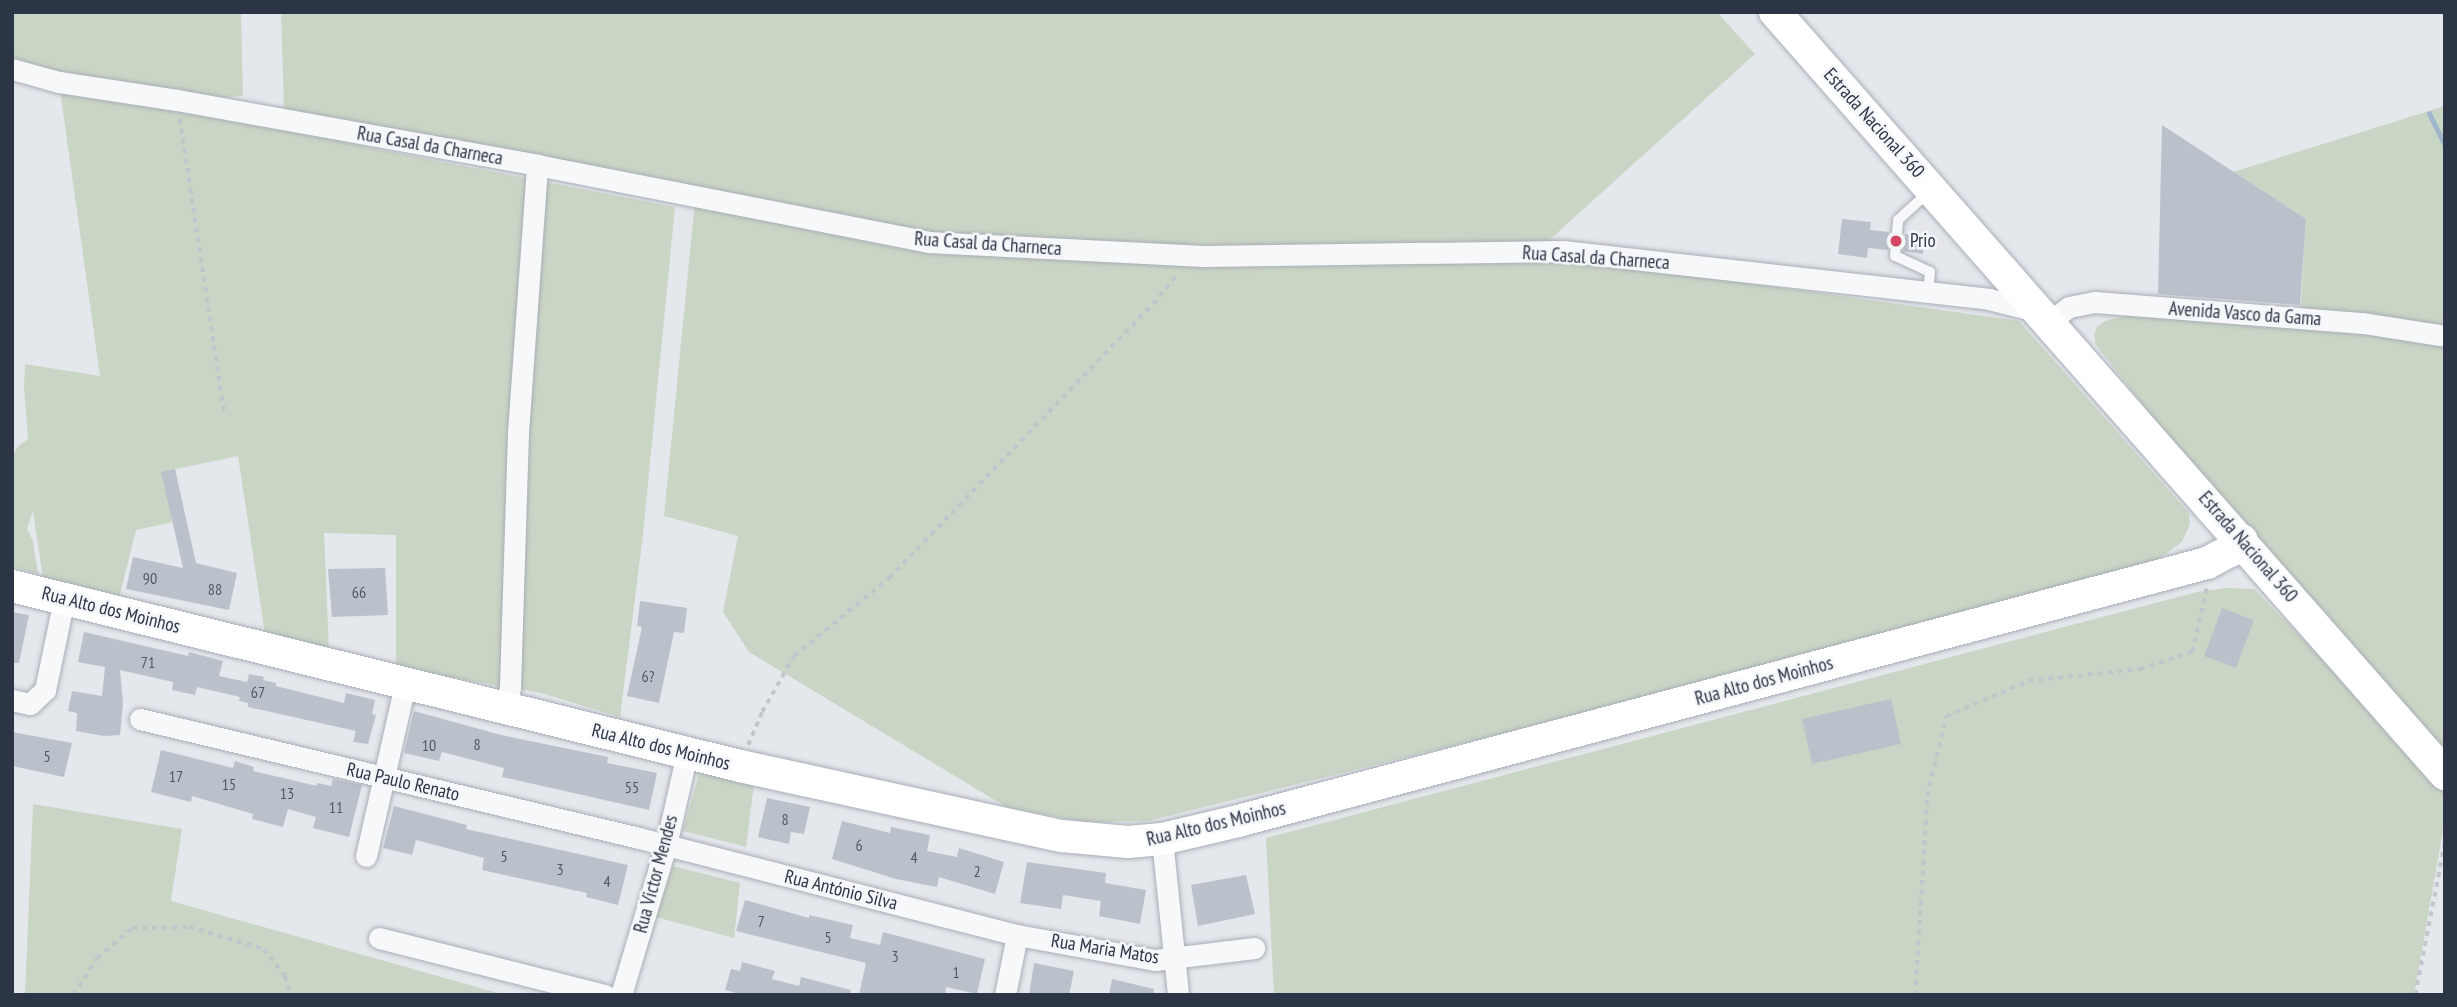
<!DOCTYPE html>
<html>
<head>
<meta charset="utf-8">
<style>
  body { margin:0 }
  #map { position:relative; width:2457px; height:1007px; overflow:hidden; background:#e4e7ec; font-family:"PT Sans Narrow",sans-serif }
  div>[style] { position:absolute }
  .green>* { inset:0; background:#cad6c5 }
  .stream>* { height:5px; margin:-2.5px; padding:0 2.5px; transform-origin:2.5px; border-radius:2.5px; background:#9eb7cc }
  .building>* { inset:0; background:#bbc1ca }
  .path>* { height:3.5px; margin-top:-1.75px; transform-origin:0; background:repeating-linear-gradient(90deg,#c2c5cb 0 5px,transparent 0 10px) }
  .roads { filter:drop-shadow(0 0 2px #a9aeb7) drop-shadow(0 0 2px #a9aeb7) }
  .lane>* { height:10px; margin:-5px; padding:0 5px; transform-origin:5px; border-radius:5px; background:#f7f8fa }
  .street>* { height:21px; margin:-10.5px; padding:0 10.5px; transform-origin:10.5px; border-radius:10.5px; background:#f7f8fa }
  .secondary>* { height:32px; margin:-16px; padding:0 16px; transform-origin:16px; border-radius:16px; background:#fff }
  .dots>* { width:19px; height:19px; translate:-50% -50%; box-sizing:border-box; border:4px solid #f4f6f9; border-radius:50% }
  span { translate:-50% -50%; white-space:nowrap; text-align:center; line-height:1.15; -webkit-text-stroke:5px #f4f6f9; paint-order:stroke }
  .number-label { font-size:16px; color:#4f5866 }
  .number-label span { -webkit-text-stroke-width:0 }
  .street-label { font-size:19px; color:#2b3545 }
  .poi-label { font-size:19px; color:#2b3545 }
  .left { translate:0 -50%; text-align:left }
  .frame { position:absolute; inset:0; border:14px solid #2b3545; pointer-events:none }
</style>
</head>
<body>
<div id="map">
  <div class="green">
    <i style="clip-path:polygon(12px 12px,241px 12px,243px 96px,181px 100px,380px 150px,675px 207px,643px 535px,620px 717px,541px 693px,396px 668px,396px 535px,324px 533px,329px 651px,265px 634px,238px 456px,162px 472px,173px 522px,136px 530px,119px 598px,43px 578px,33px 511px,27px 529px,33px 541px,38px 574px,12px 567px,12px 457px,18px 446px,28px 439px,24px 387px,25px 364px,100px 376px,59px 83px,12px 69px)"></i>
    <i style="clip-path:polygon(281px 12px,1717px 12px,1755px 54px,1535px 253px,2019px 321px,2189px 513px,2190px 524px,2182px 542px,2157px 560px,1633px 701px,1148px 821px,1086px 822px,1008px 808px,749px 652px,723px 612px,738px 536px,664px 516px,696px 191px,284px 110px)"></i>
    <i style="clip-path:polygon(2445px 106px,2445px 756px,2257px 550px,2096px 345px,2094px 335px,2097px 327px,2105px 321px,2158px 307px,2300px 318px,2306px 219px,2233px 172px)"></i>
    <i style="clip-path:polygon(2226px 588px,2254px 589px,2437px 776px,2445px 788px,2445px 819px,2414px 995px,1274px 995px,1266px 838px,2197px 592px)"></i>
    <i style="clip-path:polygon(714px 773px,754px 785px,746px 847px,683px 831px,699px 774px)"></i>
    <i style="clip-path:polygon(33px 804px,182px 829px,171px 901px,505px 995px,25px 995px)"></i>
    <i style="clip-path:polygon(673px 866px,740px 883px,734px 938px,656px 917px)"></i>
  </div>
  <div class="stream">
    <i style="left:2429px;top:113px;width:37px;rotate:64deg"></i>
  </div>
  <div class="building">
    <i style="clip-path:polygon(2162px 125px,2306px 219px,2300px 305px,2158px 294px)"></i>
    <i style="clip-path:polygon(1842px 219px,1871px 222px,1870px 230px,1889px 232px,1888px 250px,1868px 248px,1867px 258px,1838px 254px)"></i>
    <i style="clip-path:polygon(1905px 234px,1925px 236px,1923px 254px,1903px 251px)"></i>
    <i style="clip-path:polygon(175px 469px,196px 563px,237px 573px,229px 610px,126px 589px,133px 557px,183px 568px,161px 472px)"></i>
    <i style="clip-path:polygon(385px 568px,388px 615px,332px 617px,328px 569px)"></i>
    <i style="clip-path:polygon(640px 601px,687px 608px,684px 633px,674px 632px,659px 703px,627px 696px,642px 627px,637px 626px)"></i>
    <i style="clip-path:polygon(2222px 608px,2254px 620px,2236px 668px,2204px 656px)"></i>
    <i style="clip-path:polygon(12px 612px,29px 615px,19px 663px,12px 663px)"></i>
    <i style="clip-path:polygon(84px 632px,188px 656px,189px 652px,223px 661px,219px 676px,247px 682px,249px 674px,264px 677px,263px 680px,276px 683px,276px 686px,344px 703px,346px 693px,375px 700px,372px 714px,376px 715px,368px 744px,353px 742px,356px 731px,248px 707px,248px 703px,239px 701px,240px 697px,197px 687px,195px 695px,172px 690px,173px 682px,120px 670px,123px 703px,120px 735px,104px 736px,76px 731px,77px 713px,68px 711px,72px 691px,102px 696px,105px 667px,78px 662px)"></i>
    <i style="clip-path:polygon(1891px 699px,1901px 744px,1812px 764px,1802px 719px)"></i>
    <i style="clip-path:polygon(414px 711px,501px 735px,608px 757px,607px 763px,657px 773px,649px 810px,502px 777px,504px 768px,442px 752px,439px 761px,404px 753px)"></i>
    <i style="clip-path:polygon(12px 732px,72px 743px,64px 777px,12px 766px)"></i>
    <i style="clip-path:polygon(161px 750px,233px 768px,235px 761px,254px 767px,253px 771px,317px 786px,317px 783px,331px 786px,333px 779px,362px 785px,349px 837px,313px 828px,316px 817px,288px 809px,283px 827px,252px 819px,253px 814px,192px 796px,191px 802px,151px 792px)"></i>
    <i style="clip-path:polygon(767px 798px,810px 807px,804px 834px,791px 832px,789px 844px,758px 837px)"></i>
    <i style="clip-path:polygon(394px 806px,467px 825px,466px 829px,628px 865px,618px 905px,586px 897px,587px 893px,482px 870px,484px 858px,416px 840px,412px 855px,383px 848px)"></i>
    <i style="clip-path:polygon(842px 821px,890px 833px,891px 827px,930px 835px,927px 851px,957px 857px,959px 848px,1004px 862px,995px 894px,939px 877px,937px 887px,896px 879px,832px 859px)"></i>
    <i style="clip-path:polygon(1027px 862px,1106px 873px,1105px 883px,1146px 890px,1140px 924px,1099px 916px,1101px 901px,1063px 895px,1061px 909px,1020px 903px)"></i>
    <i style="clip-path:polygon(1246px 875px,1255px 914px,1198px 926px,1191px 885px)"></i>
    <i style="clip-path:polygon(745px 900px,809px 918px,809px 915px,853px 925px,850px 938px,880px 945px,883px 932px,985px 959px,977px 994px,946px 987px,945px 995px,859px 995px,866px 963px,736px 931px)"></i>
    <i style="clip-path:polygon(742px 962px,775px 971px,772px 979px,799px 986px,801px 977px,851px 990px,850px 995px,744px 995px,725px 990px,731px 969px,740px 971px)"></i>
    <i style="clip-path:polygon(1034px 963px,1074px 971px,1069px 995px,1029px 995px)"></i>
    <i style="clip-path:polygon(1112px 979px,1154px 989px,1153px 995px,1109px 995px)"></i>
  </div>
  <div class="path">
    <i style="left:180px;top:119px;width:299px;rotate:81.4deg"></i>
    <i style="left:748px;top:745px;width:36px;rotate:-67deg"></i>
    <i style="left:762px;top:712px;width:64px;rotate:-60.3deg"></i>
    <i style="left:794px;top:656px;width:123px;rotate:-39.4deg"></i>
    <i style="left:889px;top:578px;width:380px;rotate:-46.1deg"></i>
    <i style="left:1153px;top:304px;width:40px;rotate:-51deg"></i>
    <i style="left:73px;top:995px;width:44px;rotate:-57deg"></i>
    <i style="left:97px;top:958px;width:46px;rotate:-40.6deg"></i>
    <i style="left:132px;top:928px;width:57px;rotate:-1deg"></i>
    <i style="left:189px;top:927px;width:78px;rotate:16.3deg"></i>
    <i style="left:264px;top:949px;width:34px;rotate:52deg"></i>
    <i style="left:285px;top:976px;width:20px;rotate:72deg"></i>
    <i style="left:1915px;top:995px;width:199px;rotate:-86.5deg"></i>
    <i style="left:1927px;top:796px;width:82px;rotate:-76.6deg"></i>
    <i style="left:1946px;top:716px;width:89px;rotate:-23.1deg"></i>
    <i style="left:2028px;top:681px;width:113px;rotate:-6.1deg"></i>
    <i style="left:2140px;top:669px;width:55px;rotate:-18.1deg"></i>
    <i style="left:2192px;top:652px;width:68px;rotate:-77.2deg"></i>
    <i style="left:2415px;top:995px;width:158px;rotate:-79deg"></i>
  </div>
  <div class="roads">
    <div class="lane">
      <i style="left:1928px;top:294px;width:22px;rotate:-85deg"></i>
      <i style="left:1930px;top:272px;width:38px;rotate:-155deg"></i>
      <i style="left:1895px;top:256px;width:36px;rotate:-85deg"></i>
      <i style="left:1898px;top:220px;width:43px;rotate:-42.2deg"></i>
    </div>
    <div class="street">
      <i style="left:12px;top:69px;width:49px;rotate:15.5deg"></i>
      <i style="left:59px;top:82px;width:119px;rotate:8.7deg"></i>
      <i style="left:177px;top:100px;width:366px;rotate:10.2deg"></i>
      <i style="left:537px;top:165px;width:399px;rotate:11.1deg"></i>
      <i style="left:928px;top:242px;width:276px;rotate:2.9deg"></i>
      <i style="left:1204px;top:256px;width:359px;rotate:-0.8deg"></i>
      <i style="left:1563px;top:251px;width:429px;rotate:6.4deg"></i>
      <i style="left:1989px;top:299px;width:53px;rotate:14.3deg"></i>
      <i style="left:2049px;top:322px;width:25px;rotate:-37deg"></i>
      <i style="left:2069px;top:307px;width:26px;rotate:-11deg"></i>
      <i style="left:2095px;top:302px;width:269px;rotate:4.5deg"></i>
      <i style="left:2363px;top:323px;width:83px;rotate:9deg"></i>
      <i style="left:12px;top:700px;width:18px;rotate:13deg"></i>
      <i style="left:30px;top:704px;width:21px;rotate:-43deg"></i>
      <i style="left:45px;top:690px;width:93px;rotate:-78.2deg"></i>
      <i style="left:506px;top:708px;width:21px;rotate:-79deg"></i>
      <i style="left:510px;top:687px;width:255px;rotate:-88.2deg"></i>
      <i style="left:518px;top:432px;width:268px;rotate:-85.9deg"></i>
      <i style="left:140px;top:719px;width:513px;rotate:13.41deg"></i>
      <i style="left:639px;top:838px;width:390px;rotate:14.4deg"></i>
      <i style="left:1162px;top:839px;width:157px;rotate:84.1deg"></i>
      <i style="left:366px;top:856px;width:176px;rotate:-77.2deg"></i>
      <i style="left:379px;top:938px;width:233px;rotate:14.2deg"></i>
      <i style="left:621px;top:995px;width:157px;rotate:-73.3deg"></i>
      <i style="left:666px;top:845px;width:94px;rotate:-77.1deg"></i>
      <i style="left:1005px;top:995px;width:61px;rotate:-78.7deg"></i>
      <i style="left:1017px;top:935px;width:140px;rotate:10.3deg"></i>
      <i style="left:1155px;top:960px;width:100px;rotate:-6.9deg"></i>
    </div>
    <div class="secondary">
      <i style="left:1775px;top:12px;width:1015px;rotate:48.68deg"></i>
      <i style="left:12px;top:586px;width:750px;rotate:13.89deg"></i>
      <i style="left:740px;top:766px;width:330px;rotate:12.3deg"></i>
      <i style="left:1062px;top:836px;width:66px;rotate:5.2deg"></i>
      <i style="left:1128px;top:842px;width:34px;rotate:-5deg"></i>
      <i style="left:1162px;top:839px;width:78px;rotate:-13.3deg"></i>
      <i style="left:1238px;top:821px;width:1003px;rotate:-14.91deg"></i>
      <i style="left:2207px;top:563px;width:26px;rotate:-28deg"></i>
      <i style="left:2230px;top:551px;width:16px;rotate:-43deg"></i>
    </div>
  </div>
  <div class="dots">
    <i style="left:1896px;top:241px;background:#d34763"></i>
  </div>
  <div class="number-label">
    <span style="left:150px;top:578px">90</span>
    <span style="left:215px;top:589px">88</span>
    <span style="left:359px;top:592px">66</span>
    <span style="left:148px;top:662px">71</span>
    <span style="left:648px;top:676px">6?</span>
    <span style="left:258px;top:692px">67</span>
    <span style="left:477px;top:744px">8</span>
    <span style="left:429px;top:745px">10</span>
    <span style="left:47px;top:756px">5</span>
    <span style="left:176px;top:776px">17</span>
    <span style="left:229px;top:784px">15</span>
    <span style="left:632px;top:787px">55</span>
    <span style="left:287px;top:793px">13</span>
    <span style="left:336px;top:807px">11</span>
    <span style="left:785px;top:819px">8</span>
    <span style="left:859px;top:845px">6</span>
    <span style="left:504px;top:856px">5</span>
    <span style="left:914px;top:857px">4</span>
    <span style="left:560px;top:869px">3</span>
    <span style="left:977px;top:871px">2</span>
    <span style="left:607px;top:881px">4</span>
    <span style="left:761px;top:921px">7</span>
    <span style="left:828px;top:937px">5</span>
    <span style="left:895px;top:956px">3</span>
    <span style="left:956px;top:972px">1</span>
  </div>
  <div class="street-label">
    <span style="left:1874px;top:123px;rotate:48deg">Estrada Nacional 360</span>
    <span style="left:430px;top:146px;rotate:10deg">Rua Casal da Charneca</span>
    <span style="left:988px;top:244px;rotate:4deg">Rua Casal da Charneca</span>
    <span style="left:1596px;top:258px;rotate:4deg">Rua Casal da Charneca</span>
    <span style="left:2245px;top:314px;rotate:4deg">Avenida Vasco da Gama</span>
    <span style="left:2248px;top:547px;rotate:49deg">Estrada Nacional 360</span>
    <span style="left:111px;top:610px;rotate:14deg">Rua Alto dos Moinhos</span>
    <span style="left:1764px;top:681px;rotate:-15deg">Rua Alto dos Moinhos</span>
    <span style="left:661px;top:747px;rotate:14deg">Rua Alto dos Moinhos</span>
    <span style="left:403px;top:782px;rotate:13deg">Rua Paulo Renato</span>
    <span style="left:1216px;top:824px;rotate:-13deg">Rua Alto dos Moinhos</span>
    <span style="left:656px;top:874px;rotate:-75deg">Rua Victor Mendes</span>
    <span style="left:841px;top:890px;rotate:14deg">Rua António Silva</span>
    <span style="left:1105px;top:949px;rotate:9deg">Rua Maria Matos</span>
  </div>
  <div class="poi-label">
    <span class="left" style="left:1910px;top:241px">Prio</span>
  </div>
  <div class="frame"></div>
</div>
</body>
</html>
